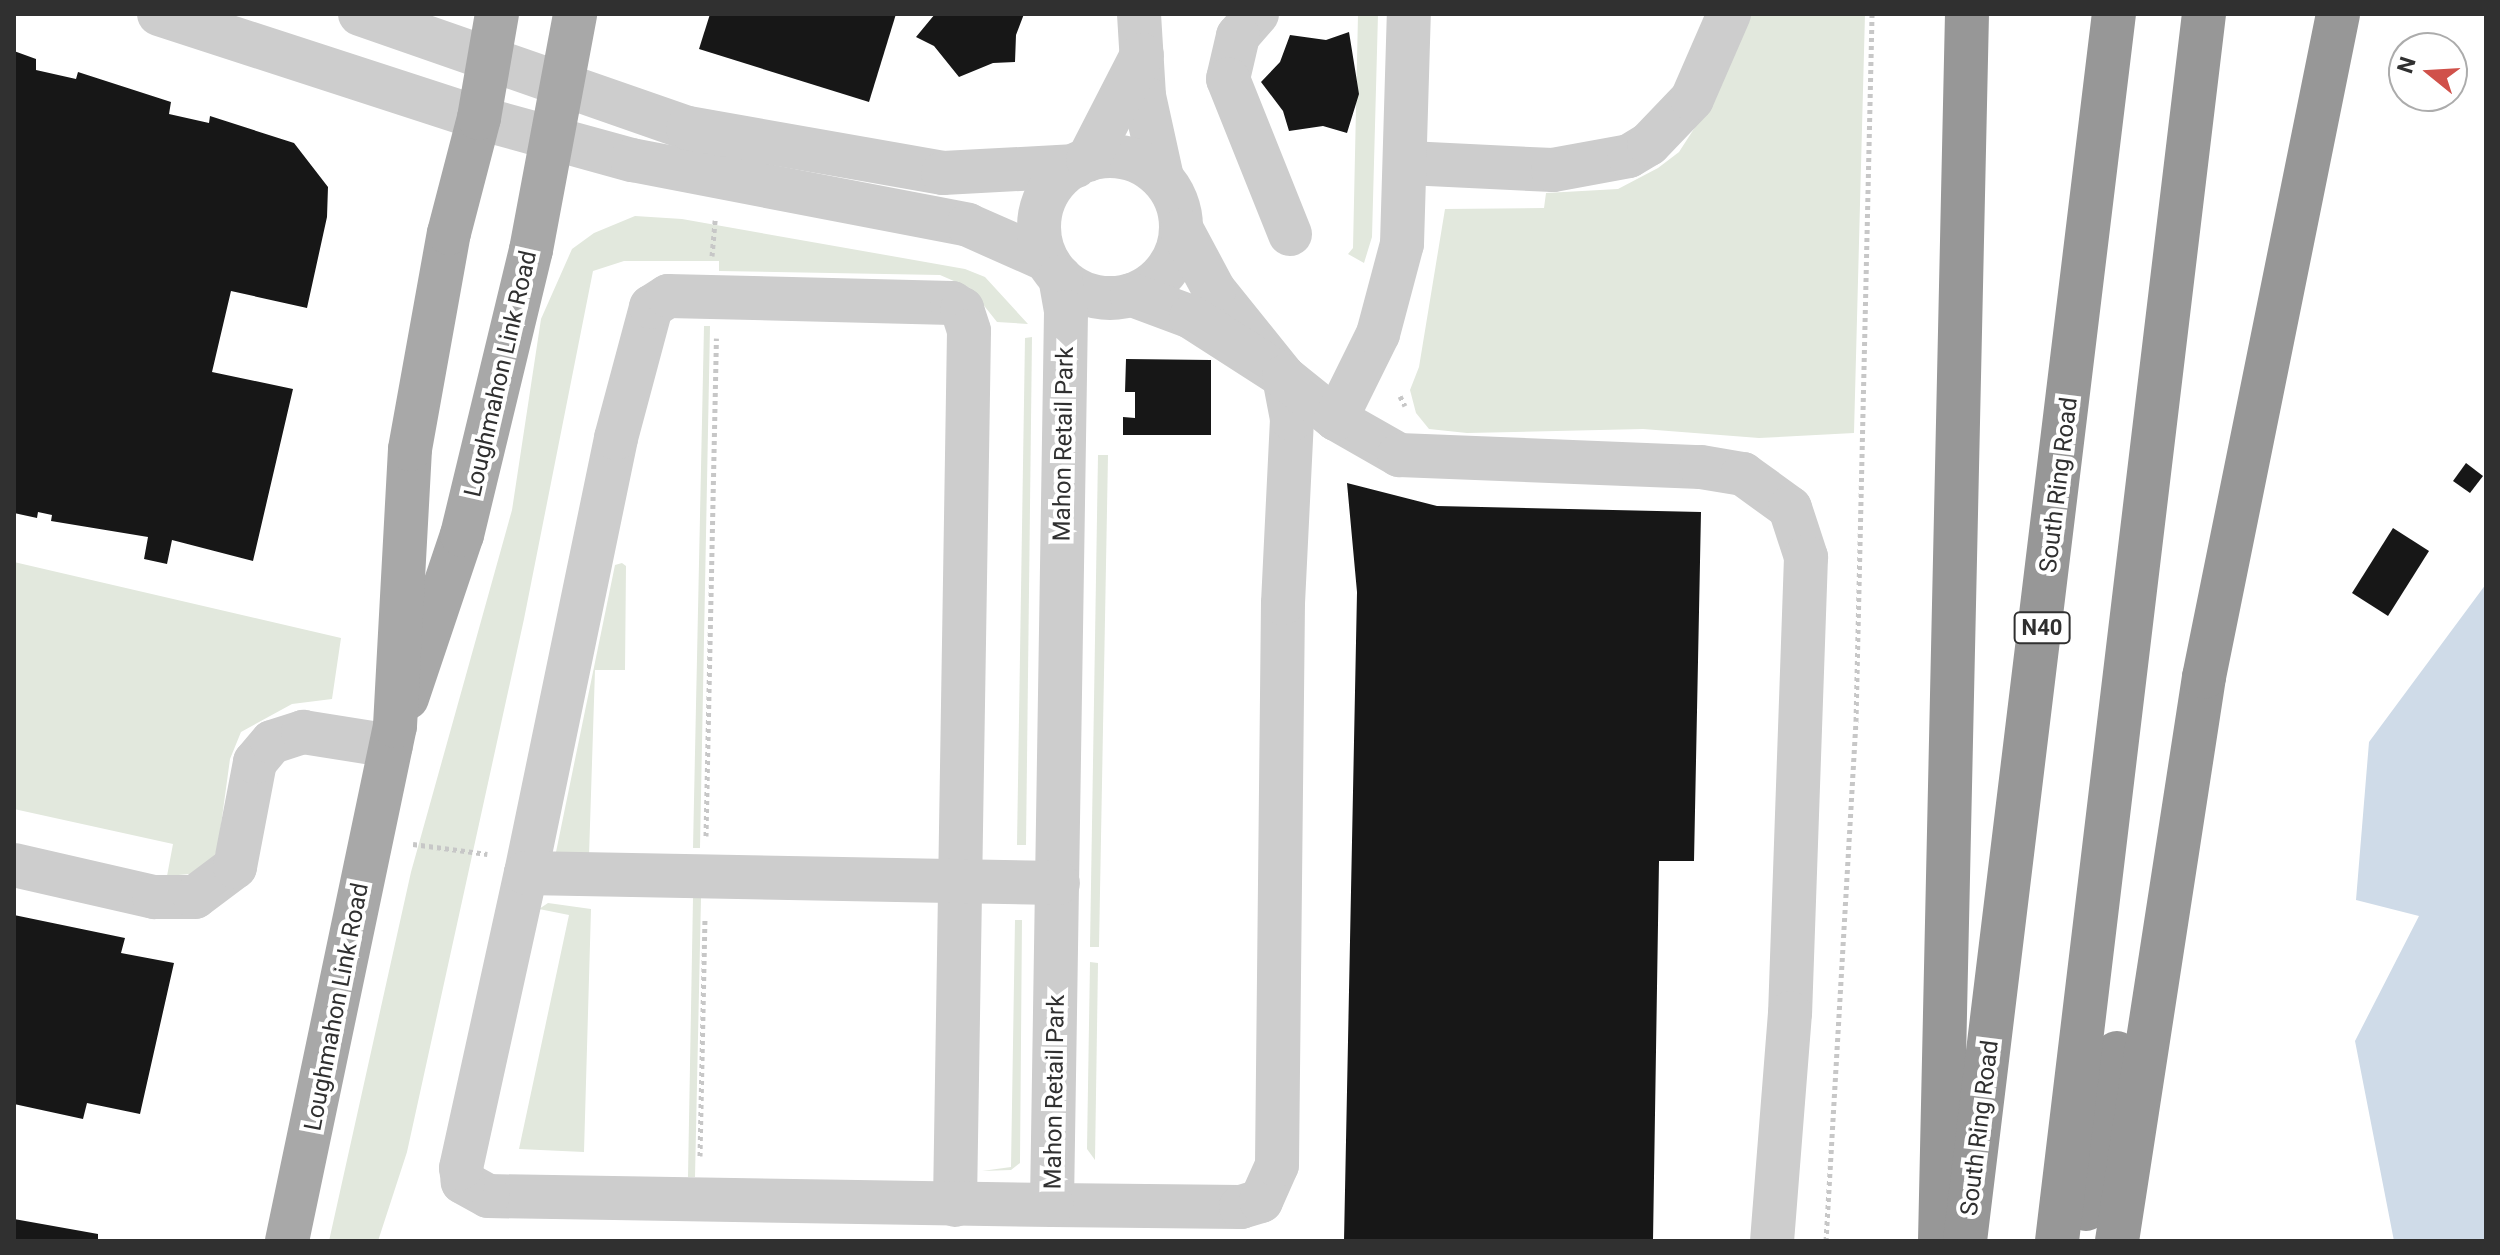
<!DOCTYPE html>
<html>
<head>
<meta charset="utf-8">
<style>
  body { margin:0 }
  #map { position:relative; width:2500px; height:1255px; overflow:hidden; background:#fff; font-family:Roboto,sans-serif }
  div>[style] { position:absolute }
  .green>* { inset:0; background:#e2e8dd }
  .water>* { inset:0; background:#cfdbe8 }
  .building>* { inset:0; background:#171717 }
  .path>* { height:5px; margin-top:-2.5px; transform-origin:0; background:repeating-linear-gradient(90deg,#c7c7c7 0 4px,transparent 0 8px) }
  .minor>* { height:44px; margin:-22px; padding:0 22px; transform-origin:22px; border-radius:22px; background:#cdcdcd }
  .minor>.ring { margin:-22px; padding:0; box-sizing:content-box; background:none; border:44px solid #cdcdcd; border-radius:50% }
  .major>* { height:44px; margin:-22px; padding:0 22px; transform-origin:22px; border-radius:22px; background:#a8a8a8 }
  .highway>* { height:44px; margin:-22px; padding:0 22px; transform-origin:22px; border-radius:22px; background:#979797 }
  span { translate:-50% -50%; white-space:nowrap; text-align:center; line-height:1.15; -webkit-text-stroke:8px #fff; paint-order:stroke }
  .shield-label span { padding:2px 6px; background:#fff; border:2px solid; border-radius:6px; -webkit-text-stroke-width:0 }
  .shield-label { font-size:22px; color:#303030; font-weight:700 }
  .street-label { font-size:24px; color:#303030 }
  .frame { position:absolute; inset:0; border:16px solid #303030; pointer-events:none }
  .north { position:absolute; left:2388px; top:32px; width:80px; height:80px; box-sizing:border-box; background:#fff; border:2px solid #acacac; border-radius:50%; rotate:288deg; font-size:22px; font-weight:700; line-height:32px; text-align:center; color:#303030 }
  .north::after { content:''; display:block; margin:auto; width:28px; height:36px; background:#d0514a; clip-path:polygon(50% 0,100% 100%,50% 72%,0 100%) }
</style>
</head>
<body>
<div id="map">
  <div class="green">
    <i style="clip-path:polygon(1358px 14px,1378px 14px,1372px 237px,1364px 263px,1348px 254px,1353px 248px)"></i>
    <i style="clip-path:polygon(1747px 14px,1865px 14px,1854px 433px,1759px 438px,1643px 429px,1467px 433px,1429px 429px,1416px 413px,1410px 390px,1419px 367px,1445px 209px,1544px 208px,1546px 193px,1618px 189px,1658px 168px,1679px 152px,1699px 121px)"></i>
    <i style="clip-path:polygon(635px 216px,682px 219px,965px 269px,985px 277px,1028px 324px,997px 322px,970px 288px,940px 275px,719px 271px,719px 261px,624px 261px,593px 271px,524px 619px,407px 1152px,378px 1241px,329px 1241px,411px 872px,512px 510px,541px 319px,572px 249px,594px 233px)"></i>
    <i style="clip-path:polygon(704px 326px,710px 326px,700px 848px,693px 848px)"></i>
    <i style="clip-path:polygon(1032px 337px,1026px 845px,1017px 845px,1025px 338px)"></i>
    <i style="clip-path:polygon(1098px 455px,1108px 455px,1099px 947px,1090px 947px)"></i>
    <i style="clip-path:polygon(14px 562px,341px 638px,332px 699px,292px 704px,241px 732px,230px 759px,218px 847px,214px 857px,190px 874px,167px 876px,173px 844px,14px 809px)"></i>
    <i style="clip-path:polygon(622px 563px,626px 566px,625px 670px,595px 670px,589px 856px,556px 852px,615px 565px)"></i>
    <i style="clip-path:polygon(693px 898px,701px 898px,695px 1177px,688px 1177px)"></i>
    <i style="clip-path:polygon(548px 903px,591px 909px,584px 1152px,519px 1149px,569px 915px,539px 909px)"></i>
    <i style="clip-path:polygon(1015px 920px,1022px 920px,1020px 1163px,1011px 1170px,982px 1171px,1011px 1167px)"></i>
    <i style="clip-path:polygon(1090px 962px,1098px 963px,1095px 1160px,1087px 1149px)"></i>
  </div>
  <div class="water">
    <i style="clip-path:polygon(2486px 584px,2486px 1241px,2394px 1241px,2355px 1041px,2419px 916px,2356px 900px,2369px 742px)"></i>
  </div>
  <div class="building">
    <i style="clip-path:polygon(710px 14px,896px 14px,869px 102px,699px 49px)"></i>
    <i style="clip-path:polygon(935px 14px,1024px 14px,1016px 35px,1015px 62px,993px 63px,959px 77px,934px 46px,916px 37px)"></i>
    <i style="clip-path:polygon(1349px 32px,1359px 94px,1347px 133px,1323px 126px,1289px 131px,1283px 111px,1261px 82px,1280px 62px,1290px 35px,1326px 40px)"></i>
    <i style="clip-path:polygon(14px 51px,36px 59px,36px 70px,76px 79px,78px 72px,171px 102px,169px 114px,209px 123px,210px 116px,294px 143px,328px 187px,327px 217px,307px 308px,231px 291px,212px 372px,293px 389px,253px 561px,172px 540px,167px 564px,144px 559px,148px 537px,51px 521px,52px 515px,38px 512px,37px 518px,14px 513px)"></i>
    <i style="clip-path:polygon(1126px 359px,1211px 360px,1211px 435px,1123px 435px,1123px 417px,1135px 418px,1135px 392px,1125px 392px)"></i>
    <i style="clip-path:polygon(2466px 463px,2483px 476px,2470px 493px,2453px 481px)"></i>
    <i style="clip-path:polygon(1347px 483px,1437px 506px,1701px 512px,1694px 861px,1659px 861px,1653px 1241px,1344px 1241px,1357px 592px)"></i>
    <i style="clip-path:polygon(2393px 528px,2429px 551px,2388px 616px,2352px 593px)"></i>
    <i style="clip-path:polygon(14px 915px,125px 938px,121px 953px,174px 963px,140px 1114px,87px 1103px,83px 1119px,14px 1104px)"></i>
    <i style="clip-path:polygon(14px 1219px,98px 1234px,98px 1241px,14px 1241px)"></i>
  </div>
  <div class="path">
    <i style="left:712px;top:256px;width:36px;rotate:-85deg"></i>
    <i style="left:1400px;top:396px;width:11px;rotate:63deg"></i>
    <i style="left:706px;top:836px;width:498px;rotate:-88.8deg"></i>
    <i style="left:413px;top:844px;width:75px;rotate:7.7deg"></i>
    <i style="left:700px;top:1156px;width:238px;rotate:-88.8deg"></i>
    <i style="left:1826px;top:1241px;width:521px;rotate:-86.7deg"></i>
    <i style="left:1856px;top:721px;width:707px;rotate:-88.7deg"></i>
  </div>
  <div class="minor">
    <i style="left:159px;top:14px;width:336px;rotate:18deg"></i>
    <i style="left:479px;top:118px;width:159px;rotate:15.4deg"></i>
    <i style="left:632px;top:160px;width:342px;rotate:10.9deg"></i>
    <i style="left:968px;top:225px;width:86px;rotate:23.9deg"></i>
    <i style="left:360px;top:14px;width:347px;rotate:19.2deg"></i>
    <i style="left:688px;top:128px;width:259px;rotate:10deg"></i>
    <i style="left:943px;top:173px;width:133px;rotate:-3deg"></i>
    <i style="left:1139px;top:14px;width:82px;rotate:86.5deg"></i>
    <i style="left:1144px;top:96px;width:84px;rotate:77.6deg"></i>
    <i style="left:1257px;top:14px;width:29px;rotate:131deg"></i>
    <i style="left:1238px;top:36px;width:44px;rotate:103.1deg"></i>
    <i style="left:1228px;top:79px;width:167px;rotate:68.2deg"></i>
    <i class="ring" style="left:1039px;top:156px;width:98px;height:98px"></i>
    <i style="left:1088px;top:160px;width:118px;rotate:-62.8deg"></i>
    <i style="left:1408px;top:163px;width:145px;rotate:2.8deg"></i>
    <i style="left:1553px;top:170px;width:77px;rotate:-10.4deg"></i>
    <i style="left:1629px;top:156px;width:23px;rotate:-31deg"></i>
    <i style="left:1649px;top:144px;width:62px;rotate:-46.3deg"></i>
    <i style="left:1692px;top:99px;width:93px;rotate:-66.5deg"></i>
    <i style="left:1060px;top:277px;width:36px;rotate:80deg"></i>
    <i style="left:1066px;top:312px;width:893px;rotate:90.9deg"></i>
    <i style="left:1052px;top:1205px;width:189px;rotate:0.6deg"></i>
    <i style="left:1241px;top:1207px;width:21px;rotate:-17deg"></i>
    <i style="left:1261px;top:1201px;width:39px;rotate:-66deg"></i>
    <i style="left:1277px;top:1165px;width:562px;rotate:-89.39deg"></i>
    <i style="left:1283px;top:603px;width:184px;rotate:-87.2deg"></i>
    <i style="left:1292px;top:419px;width:43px;rotate:-100.8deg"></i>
    <i style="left:1284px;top:377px;width:112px;rotate:-128.8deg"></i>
    <i style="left:1214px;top:290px;width:68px;rotate:-118.1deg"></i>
    <i style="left:1132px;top:295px;width:63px;rotate:20.4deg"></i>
    <i style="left:1191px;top:317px;width:111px;rotate:32.8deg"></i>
    <i style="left:1284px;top:377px;width:67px;rotate:38.9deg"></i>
    <i style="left:1336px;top:419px;width:73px;rotate:29.7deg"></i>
    <i style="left:1399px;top:455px;width:302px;rotate:2.3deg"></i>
    <i style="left:1701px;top:467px;width:43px;rotate:9.5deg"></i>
    <i style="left:1743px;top:474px;width:58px;rotate:35.9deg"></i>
    <i style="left:1790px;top:508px;width:52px;rotate:71.9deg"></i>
    <i style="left:1806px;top:557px;width:456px;rotate:92deg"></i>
    <i style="left:1790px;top:1013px;width:229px;rotate:94.5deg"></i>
    <i style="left:1336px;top:419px;width:95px;rotate:-63.7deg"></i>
    <i style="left:1378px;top:334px;width:93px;rotate:-75.1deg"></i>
    <i style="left:1402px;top:244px;width:230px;rotate:-88.3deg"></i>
    <i style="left:14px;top:865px;width:144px;rotate:12.9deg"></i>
    <i style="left:154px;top:897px;width:41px"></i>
    <i style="left:195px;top:897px;width:50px;rotate:-36.9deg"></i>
    <i style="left:235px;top:867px;width:107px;rotate:-79.2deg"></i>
    <i style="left:255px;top:762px;width:26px;rotate:-50deg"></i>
    <i style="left:272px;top:742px;width:33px;rotate:-18deg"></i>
    <i style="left:303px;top:732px;width:89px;rotate:9deg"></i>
    <i style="left:526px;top:873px;width:444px;rotate:-78.3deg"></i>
    <i style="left:616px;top:438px;width:136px;rotate:-75deg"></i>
    <i style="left:651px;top:307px;width:20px;rotate:-33deg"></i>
    <i style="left:668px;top:296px;width:284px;rotate:1.4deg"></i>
    <i style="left:952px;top:303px;width:12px;rotate:31deg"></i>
    <i style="left:962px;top:309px;width:23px;rotate:72deg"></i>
    <i style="left:969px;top:331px;width:874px;rotate:90.92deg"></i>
    <i style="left:1052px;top:1205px;width:564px;rotate:-179.09deg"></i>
    <i style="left:488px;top:1196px;width:29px;rotate:-151deg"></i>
    <i style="left:463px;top:1182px;width:14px;rotate:-98deg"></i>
    <i style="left:461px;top:1168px;width:302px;rotate:-77.6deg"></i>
    <i style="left:526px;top:873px;width:532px;rotate:1.08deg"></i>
  </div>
  <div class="major">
    <i style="left:407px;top:698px;width:172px;rotate:-71.4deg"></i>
    <i style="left:462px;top:535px;width:293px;rotate:-76.4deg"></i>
    <i style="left:531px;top:250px;width:240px;rotate:-79.4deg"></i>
    <i style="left:287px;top:1241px;width:526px;rotate:-78.16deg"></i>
    <i style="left:395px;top:726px;width:277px;rotate:-86.9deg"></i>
    <i style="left:410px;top:449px;width:219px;rotate:-79.8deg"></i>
    <i style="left:449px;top:233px;width:119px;rotate:-75.4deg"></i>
    <i style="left:479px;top:118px;width:106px;rotate:-80.2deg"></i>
  </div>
  <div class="highway">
    <i style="left:2086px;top:1209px;width:159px;rotate:-78.8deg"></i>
    <i style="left:1940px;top:1241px;width:1227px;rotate:-88.74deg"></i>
    <i style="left:1965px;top:1241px;width:1236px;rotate:-83.08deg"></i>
    <i style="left:2057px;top:1241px;width:1236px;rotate:-83.17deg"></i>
    <i style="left:2117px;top:1241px;width:571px;rotate:-81.23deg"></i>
    <i style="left:2204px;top:677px;width:676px;rotate:-78.57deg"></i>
  </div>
  <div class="shield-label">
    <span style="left:2042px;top:628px">N40</span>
  </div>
  <div class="street-label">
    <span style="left:501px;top:374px;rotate:-77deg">Loughmahon Link Road</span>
    <span style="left:1064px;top:444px;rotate:-89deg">Mahon Retail Park</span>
    <span style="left:2059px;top:485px;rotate:-83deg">South Ring Road</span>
    <span style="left:337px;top:1007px;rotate:-79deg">Loughmahon Link Road</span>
    <span style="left:1055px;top:1092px;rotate:-89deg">Mahon Retail Park</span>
    <span style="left:1980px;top:1128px;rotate:-83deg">South Ring Road</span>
  </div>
  <div class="frame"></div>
  <div class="north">N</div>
</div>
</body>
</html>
